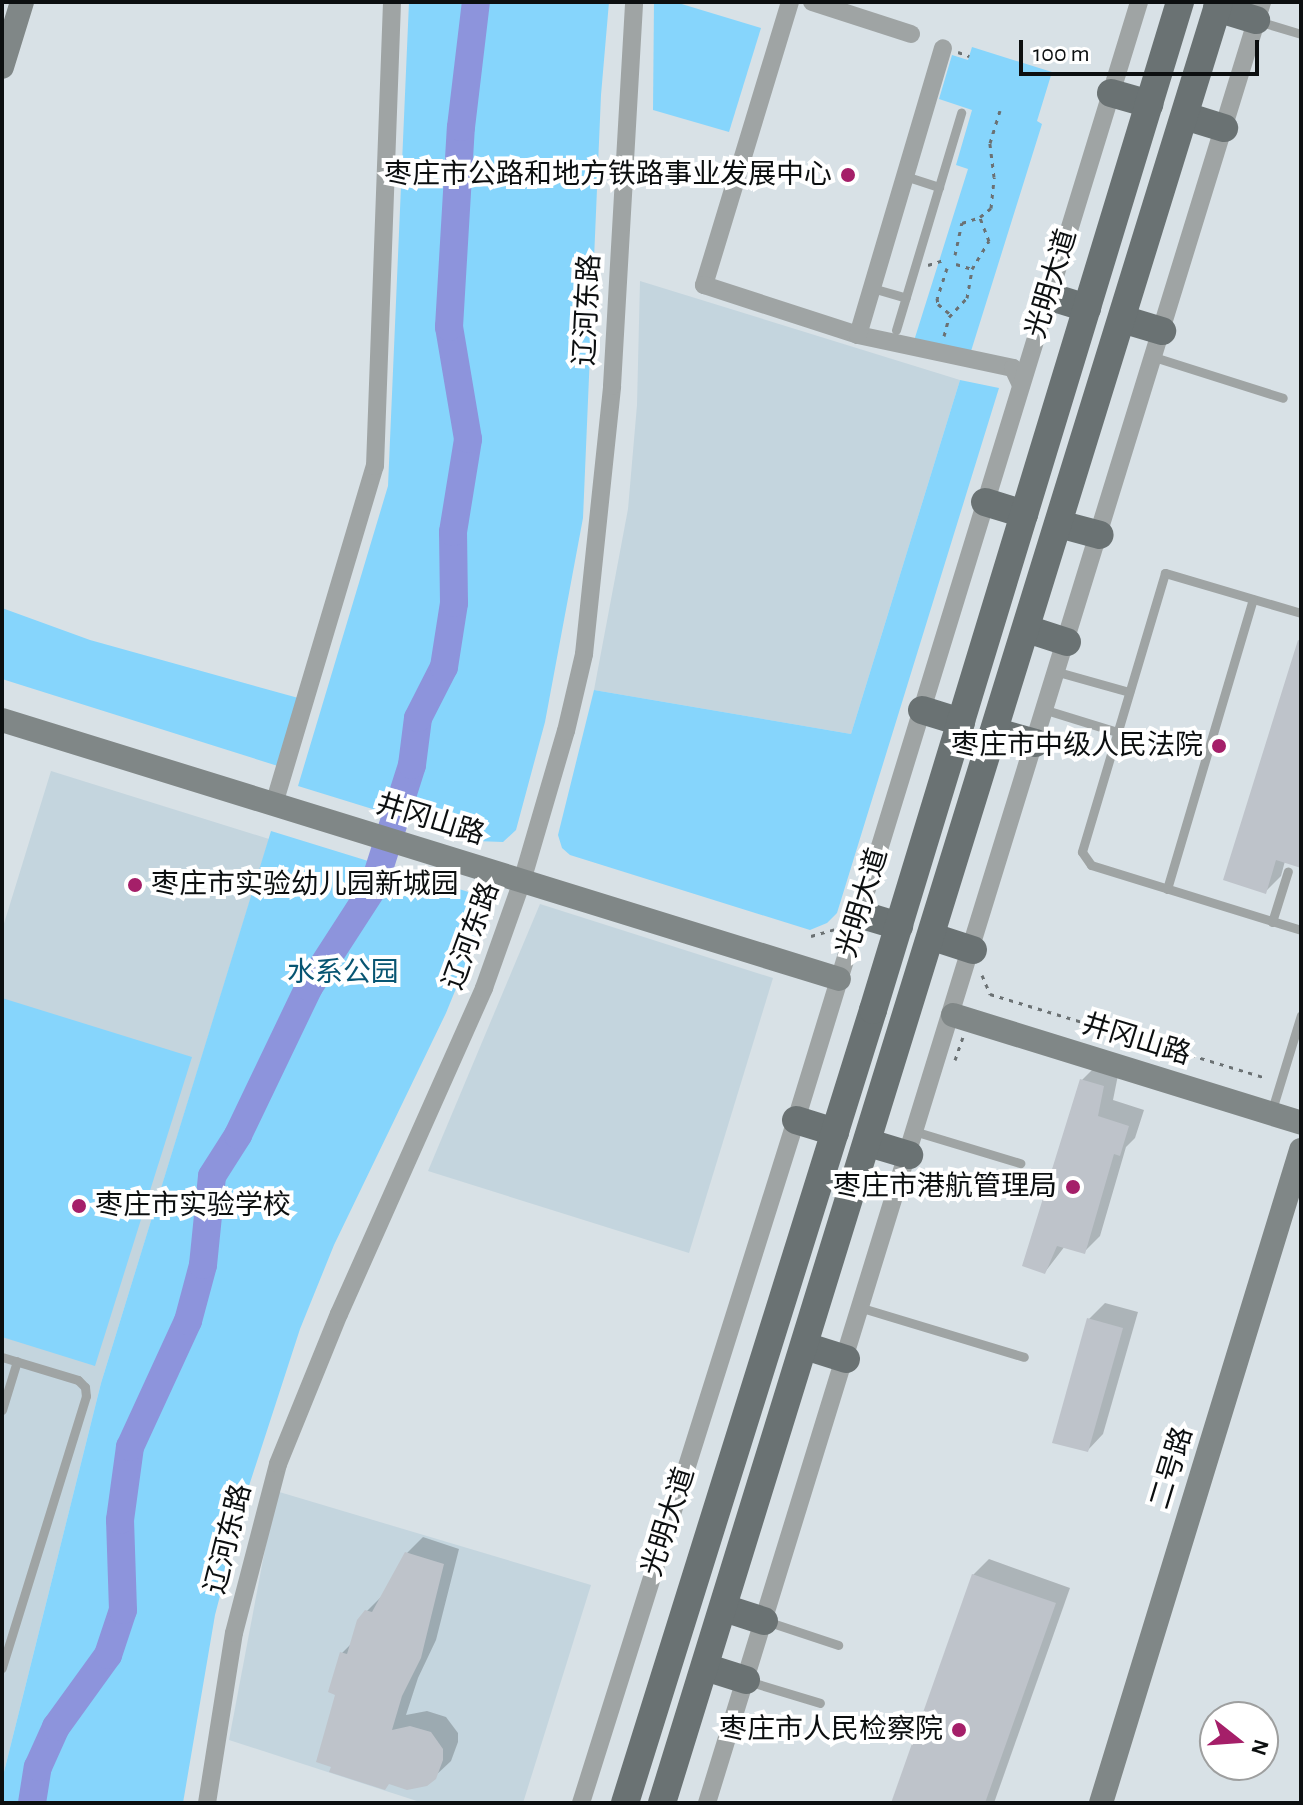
<!DOCTYPE html>
<html>
<head>
<meta charset="utf-8">
<style>
  body { margin:0 }
  #map { position:relative; width:1303px; height:1805px; overflow:hidden; background:#d8e1e6; font-family:"Alegreya Sans","Noto Sans SC",sans-serif }
  div>[style] { position:absolute }
  .built>* { inset:0; background:#c4d5de }
  .green>* { inset:0; background:#86d5fc }
  .shadow>* { inset:0; background:#0003 }
  .river>* { height:28px; margin:-14px; padding:0 14px; transform-origin:14px; border-radius:14px; background:#8d94dc }
  .building>* { inset:0; background:#bec3ca }
  .path>* { height:3px; margin-top:-1.5px; transform-origin:0; background:repeating-linear-gradient(90deg,#6b7173 0 4px,transparent 0 10px) }
  .lane>* { height:9px; margin:-4.5px; padding:0 4.5px; transform-origin:4.5px; border-radius:4.5px; background:#9fa4a4 }
  .street>* { height:18px; margin:-9px; padding:0 9px; transform-origin:9px; border-radius:9px; background:#9fa4a4 }
  .secondary>* { height:24px; margin:-12px; padding:0 12px; transform-origin:12px; border-radius:12px; background:#808787 }
  .primary>* { height:28px; margin:-14px; padding:0 14px; transform-origin:14px; border-radius:14px; background:#6a7273 }
  .dots>* { width:22px; height:22px; translate:-50% -50%; box-sizing:border-box; border:4px solid #fff; border-radius:50% }
  span { translate:-50% -50%; white-space:nowrap; text-align:center; line-height:1.15; -webkit-text-stroke:8px #fff; paint-order:stroke }
  .poi-label { font-size:28px; color:#0c0f10 }
  .right { translate:-100% -50%; text-align:right }
  .left { translate:0 -50%; text-align:left }
  .street-label { font-size:28px; color:#0c0f10 }
  .park-label { font-size:28px; color:#075572 }
  .frame { position:absolute; inset:0; border:4px solid #0c0f10; pointer-events:none }
  .north { position:absolute; left:1199px; top:1701px; width:80px; height:80px; box-sizing:border-box; background:#fff; border:2px solid #9e9f9f; border-radius:50%; rotate:107deg; font-size:22px; font-weight:700; line-height:32px; text-align:center; color:#0c0f10 }
  .north::after { content:''; display:block; margin:auto; width:28px; height:36px; background:#a51f69; clip-path:polygon(50% 0,100% 100%,50% 72%,0 100%) }
  .scale { position:absolute; left:1019px; top:40px; width:240px; height:36px; box-sizing:border-box; border:4px solid #0c0f10; border-top:0; padding-left:10px; font-size:24px; line-height:28px; white-space:nowrap; color:#0c0f10; -webkit-text-stroke:6px #fff; paint-order:stroke }
</style>
</head>
<body>
<div id="map">
  <div class="built">
    <i style="clip-path:polygon(640px 281px,960px 380px,851px 734px,594px 690px,628px 509px,637px 405px)"></i>
    <i style="clip-path:polygon(51px 771px,269px 839px,101px 1383px,2px 1780px,2px 930px)"></i>
    <i style="clip-path:polygon(540px 904px,773px 978px,689px 1253px,428px 1171px)"></i>
    <i style="clip-path:polygon(276px 1491px,591px 1585px,523px 1803px,423px 1803px,229px 1740px)"></i>
  </div>
  <div class="green">
    <i style="clip-path:polygon(409px 2px,609px 2px,601px 95px,583px 518px,545px 722px,516px 830px,503px 842px,476px 841px,298px 786px,388px 486px)"></i>
    <i style="clip-path:polygon(654px 2px,675px 2px,761px 28px,729px 132px,653px 110px)"></i>
    <i style="clip-path:polygon(972px 47px,1052px 72px,1037px 121px,1042px 124px,967px 364px,913px 344px,968px 169px,956px 165px,972px 110px,939px 99px,952px 55px,968px 60px)"></i>
    <i style="clip-path:polygon(960px 380px,999px 388px,837px 913px,827px 923px,810px 930px,570px 855px,562px 848px,558px 835px,594px 690px,851px 734px)"></i>
    <i style="clip-path:polygon(2px 608px,90px 640px,302px 699px,281px 767px,2px 679px)"></i>
    <i style="clip-path:polygon(271px 831px,475px 894px,484px 898px,489px 908px,446px 1013px,334px 1245px,300px 1329px,247px 1492px,215px 1615px,183px 1803px,2px 1803px,2px 1780px,101px 1383px)"></i>
    <i style="clip-path:polygon(2px 998px,192px 1057px,95px 1366px,2px 1337px)"></i>
  </div>
  <div class="shadow">
    <i style="clip-path:polygon(1301px 652px,1301px 866px,1285px 861px,1281px 876px,1265px 892px)"></i>
    <i style="clip-path:polygon(1098px 1064px,1119px 1070px,1113px 1100px,1144px 1110px,1135px 1138px,1126px 1147px,1100px 1236px,1084px 1252px,1065px 1246px,1045px 1272px,1082px 1080px)"></i>
    <i style="clip-path:polygon(1105px 1303px,1138px 1312px,1103px 1434px,1088px 1450px,1089px 1319px)"></i>
    <i style="clip-path:polygon(423px 1537px,459px 1549px,436px 1640px,418px 1678px,406px 1715px,427px 1711px,446px 1717px,458px 1733px,458px 1742px,451px 1761px,434px 1777px,337px 1693px,342px 1653px,352px 1643px,367px 1611px,383px 1595px,407px 1553px)"></i>
    <i style="clip-path:polygon(989px 1559px,1070px 1588px,994px 1803px,893px 1803px,973px 1575px)"></i>
  </div>
  <div class="river">
    <i style="left:32px;top:1803px;width:36px;rotate:-81deg"></i>
    <i style="left:38px;top:1767px;width:44px;rotate:-65.8deg"></i>
    <i style="left:56px;top:1727px;width:89px;rotate:-54.2deg"></i>
    <i style="left:108px;top:1655px;width:47px;rotate:-71.6deg"></i>
    <i style="left:123px;top:1610px;width:90px;rotate:-91.9deg"></i>
    <i style="left:120px;top:1520px;width:74px;rotate:-82.2deg"></i>
    <i style="left:130px;top:1447px;width:139px;rotate:-65.3deg"></i>
    <i style="left:188px;top:1321px;width:58px;rotate:-75deg"></i>
    <i style="left:203px;top:1265px;width:89px;rotate:-84.2deg"></i>
    <i style="left:212px;top:1176px;width:49px;rotate:-57.6deg"></i>
    <i style="left:238px;top:1135px;width:164px;rotate:-64.4deg"></i>
    <i style="left:309px;top:987px;width:118px;rotate:-57.1deg"></i>
    <i style="left:373px;top:888px;width:129px;rotate:-72.4deg"></i>
    <i style="left:412px;top:765px;width:47px;rotate:-82.7deg"></i>
    <i style="left:418px;top:718px;width:57px;rotate:-63deg"></i>
    <i style="left:444px;top:667px;width:65px;rotate:-81.1deg"></i>
    <i style="left:454px;top:603px;width:71px;rotate:-90.8deg"></i>
    <i style="left:453px;top:532px;width:94px;rotate:-80.8deg"></i>
    <i style="left:468px;top:439px;width:114px;rotate:-99.6deg"></i>
    <i style="left:449px;top:327px;width:200px;rotate:-86.6deg"></i>
    <i style="left:461px;top:127px;width:126px;rotate:-83.2deg"></i>
  </div>
  <div class="building">
    <i style="clip-path:polygon(1298px 640px,1301px 641px,1301px 868px,1276px 860px,1266px 894px,1223px 880px)"></i>
    <i style="clip-path:polygon(1080px 1079px,1104px 1086px,1098px 1116px,1129px 1126px,1120px 1156px,1114px 1154px,1085px 1254px,1057px 1246px,1045px 1274px,1022px 1266px)"></i>
    <i style="clip-path:polygon(1087px 1318px,1123px 1328px,1088px 1452px,1052px 1443px)"></i>
    <i style="clip-path:polygon(405px 1552px,444px 1564px,421px 1658px,402px 1696px,392px 1730px,410px 1726px,431px 1732px,443px 1749px,443px 1760px,436px 1779px,427px 1786px,407px 1790px,389px 1784px,385px 1790px,329px 1772px,331px 1767px,316px 1762px,335px 1695px,328px 1692px,340px 1652px,347px 1654px,357px 1620px,365px 1610px,372px 1612px)"></i>
    <i style="clip-path:polygon(972px 1574px,1056px 1603px,985px 1803px,891px 1803px)"></i>
  </div>
  <div class="path">
    <i style="left:958px;top:52px;width:12px;rotate:20deg"></i>
    <i style="left:955px;top:255px;width:33px;rotate:-78deg"></i>
    <i style="left:962px;top:223px;width:19px;rotate:-18deg"></i>
    <i style="left:956px;top:264px;width:17px;rotate:17deg"></i>
    <i style="left:928px;top:265px;width:16px;rotate:-18deg"></i>
    <i style="left:947px;top:268px;width:32px;rotate:108deg"></i>
    <i style="left:937px;top:298px;width:6px;rotate:81deg"></i>
    <i style="left:938px;top:304px;width:17px;rotate:40deg"></i>
    <i style="left:944px;top:336px;width:20px;rotate:-75deg"></i>
    <i style="left:949px;top:317px;width:26px;rotate:-47deg"></i>
    <i style="left:967px;top:298px;width:29px;rotate:-80deg"></i>
    <i style="left:972px;top:269px;width:33px;rotate:-59deg"></i>
    <i style="left:989px;top:241px;width:26px;rotate:-111deg"></i>
    <i style="left:980px;top:217px;width:14px;rotate:-39deg"></i>
    <i style="left:991px;top:208px;width:31px;rotate:-84deg"></i>
    <i style="left:994px;top:177px;width:34px;rotate:-97deg"></i>
    <i style="left:990px;top:143px;width:34px;rotate:-73deg"></i>
    <i style="left:811px;top:936px;width:26px;rotate:-16deg"></i>
    <i style="left:982px;top:975px;width:21px;rotate:67deg"></i>
    <i style="left:990px;top:994px;width:286px;rotate:16.9deg"></i>
    <i style="left:955px;top:1060px;width:24px;rotate:-71deg"></i>
  </div>
  <div class="lane">
    <i style="left:1258px;top:21px;width:45px;rotate:16.8deg"></i>
    <i style="left:905px;top:176px;width:36px;rotate:18deg"></i>
    <i style="left:872px;top:288px;width:35px;rotate:16deg"></i>
    <i style="left:896px;top:330px;width:227px;rotate:-73.3deg"></i>
    <i style="left:1154px;top:357px;width:135px;rotate:17.6deg"></i>
    <i style="left:1301px;top:613px;width:142px;rotate:-163.6deg"></i>
    <i style="left:1165px;top:573px;width:291px;rotate:106.6deg"></i>
    <i style="left:1082px;top:852px;width:16px;rotate:55deg"></i>
    <i style="left:1091px;top:865px;width:220px;rotate:17.2deg"></i>
    <i style="left:1058px;top:672px;width:74px;rotate:15.7deg"></i>
    <i style="left:1046px;top:710px;width:74px;rotate:17.2deg"></i>
    <i style="left:1167px;top:889px;width:302px;rotate:-73.5deg"></i>
    <i style="left:1272px;top:922px;width:53px;rotate:-72.6deg"></i>
    <i style="left:1271px;top:1113px;width:102px;rotate:-73deg"></i>
    <i style="left:917px;top:1132px;width:108px;rotate:16.8deg"></i>
    <i style="left:862px;top:1308px;width:169px;rotate:16.8deg"></i>
    <i style="left:2px;top:1357px;width:79px;rotate:16.8deg"></i>
    <i style="left:78px;top:1380px;width:10px;rotate:45deg"></i>
    <i style="left:85px;top:1387px;width:9px;rotate:84deg"></i>
    <i style="left:86px;top:1396px;width:285px;rotate:107.2deg"></i>
    <i style="left:2px;top:1410px;width:51px;rotate:-73deg"></i>
    <i style="left:769px;top:1622px;width:73px;rotate:18.4deg"></i>
    <i style="left:751px;top:1682px;width:72px;rotate:16.9deg"></i>
  </div>
  <div class="street">
    <i style="left:790px;top:2px;width:296px;rotate:106.9deg"></i>
    <i style="left:704px;top:285px;width:162px;rotate:18deg"></i>
    <i style="left:858px;top:335px;width:158px;rotate:12deg"></i>
    <i style="left:1013px;top:368px;width:19px;rotate:65deg"></i>
    <i style="left:812px;top:2px;width:104px;rotate:17.9deg"></i>
    <i style="left:858px;top:335px;width:299px;rotate:-73.5deg"></i>
    <i style="left:274px;top:804px;width:353px;rotate:-73.4deg"></i>
    <i style="left:375px;top:466px;width:464px;rotate:-87.9deg"></i>
    <i style="left:207px;top:1803px;width:172px;rotate:-81deg"></i>
    <i style="left:234px;top:1633px;width:175px;rotate:-75.4deg"></i>
    <i style="left:278px;top:1464px;width:162px;rotate:-67.9deg"></i>
    <i style="left:339px;top:1314px;width:357px;rotate:-66deg"></i>
    <i style="left:484px;top:988px;width:114px;rotate:-70.4deg"></i>
    <i style="left:522px;top:881px;width:156px;rotate:-73.7deg"></i>
    <i style="left:566px;top:731px;width:79px;rotate:-76.8deg"></i>
    <i style="left:584px;top:654px;width:269px;rotate:-84deg"></i>
    <i style="left:612px;top:386px;width:385px;rotate:-86.7deg"></i>
    <i style="left:581px;top:1803px;width:716px;rotate:-72.53deg"></i>
    <i style="left:796px;top:1120px;width:1169px;rotate:-72.94deg"></i>
    <i style="left:707px;top:1803px;width:1885px;rotate:-72.87deg"></i>
  </div>
  <div class="secondary">
    <i style="left:2px;top:67px;width:68px;rotate:-72.9deg"></i>
    <i style="left:2px;top:720px;width:876px;rotate:17.19deg"></i>
    <i style="left:953px;top:1015px;width:364px;rotate:17.2deg"></i>
    <i style="left:1101px;top:1803px;width:683px;rotate:-72.97deg"></i>
  </div>
  <div class="primary">
    <i style="left:1217px;top:8px;width:41px;rotate:17.1deg"></i>
    <i style="left:1111px;top:93px;width:40px;rotate:16deg"></i>
    <i style="left:1185px;top:116px;width:41px;rotate:17.1deg"></i>
    <i style="left:1048px;top:296px;width:41px;rotate:17.1deg"></i>
    <i style="left:1122px;top:319px;width:42px;rotate:16.7deg"></i>
    <i style="left:985px;top:502px;width:41px;rotate:17.1deg"></i>
    <i style="left:1059px;top:524px;width:42px;rotate:15deg"></i>
    <i style="left:1027px;top:629px;width:42px;rotate:18deg"></i>
    <i style="left:922px;top:710px;width:41px;rotate:17.1deg"></i>
    <i style="left:996px;top:732px;width:41px;rotate:15.4deg"></i>
    <i style="left:859px;top:914px;width:42px;rotate:16.7deg"></i>
    <i style="left:933px;top:937px;width:42px;rotate:18deg"></i>
    <i style="left:796px;top:1120px;width:41px;rotate:17.1deg"></i>
    <i style="left:869px;top:1143px;width:42px;rotate:16.7deg"></i>
    <i style="left:805px;top:1346px;width:43px;rotate:17.6deg"></i>
    <i style="left:724px;top:1608px;width:42px;rotate:18deg"></i>
    <i style="left:705px;top:1667px;width:43px;rotate:17.6deg"></i>
    <i style="left:625px;top:1803px;width:831px;rotate:-72.63deg"></i>
    <i style="left:873px;top:1010px;width:1054px;rotate:-73.06deg"></i>
    <i style="left:662px;top:1803px;width:1885px;rotate:-72.81deg"></i>
  </div>
  <div class="dots">
    <i style="left:848px;top:175px;background:#a51f69"></i>
    <i style="left:1219px;top:746px;background:#a51f69"></i>
    <i style="left:135px;top:885px;background:#a51f69"></i>
    <i style="left:1073px;top:1187px;background:#a51f69"></i>
    <i style="left:79px;top:1206px;background:#a51f69"></i>
    <i style="left:959px;top:1730px;background:#a51f69"></i>
  </div>
  <div class="poi-label">
    <span class="right" style="left:832px;top:175px">枣庄市公路和地方铁路事业发展中心</span>
    <span class="right" style="left:1203px;top:746px">枣庄市中级人民法院</span>
    <span class="left" style="left:151px;top:885px">枣庄市实验幼儿园新城园</span>
    <span class="right" style="left:1057px;top:1187px">枣庄市港航管理局</span>
    <span class="left" style="left:95px;top:1206px">枣庄市实验学校</span>
    <span class="right" style="left:943px;top:1730px">枣庄市人民检察院</span>
  </div>
  <div class="street-label">
    <span style="left:1052px;top:284px;rotate:-73deg">光明大道</span>
    <span style="left:588px;top:310px;rotate:-87deg">辽河东路</span>
    <span style="left:430px;top:820px;rotate:17deg">井冈山路</span>
    <span style="left:863px;top:903px;rotate:-73deg">光明大道</span>
    <span style="left:472px;top:936px;rotate:-70deg">辽河东路</span>
    <span style="left:1136px;top:1040px;rotate:17deg">井冈山路</span>
    <span style="left:1172px;top:1468px;rotate:-73deg">二号路</span>
    <span style="left:669px;top:1522px;rotate:-72deg">光明大道</span>
    <span style="left:229px;top:1539px;rotate:-76deg">辽河东路</span>
  </div>
  <div class="park-label">
    <span style="left:343px;top:973px">水系公园</span>
  </div>
  <div class="frame"></div>
  <div class="north">N</div>
  <div class="scale">100 m</div>
</div>
</body>
</html>
